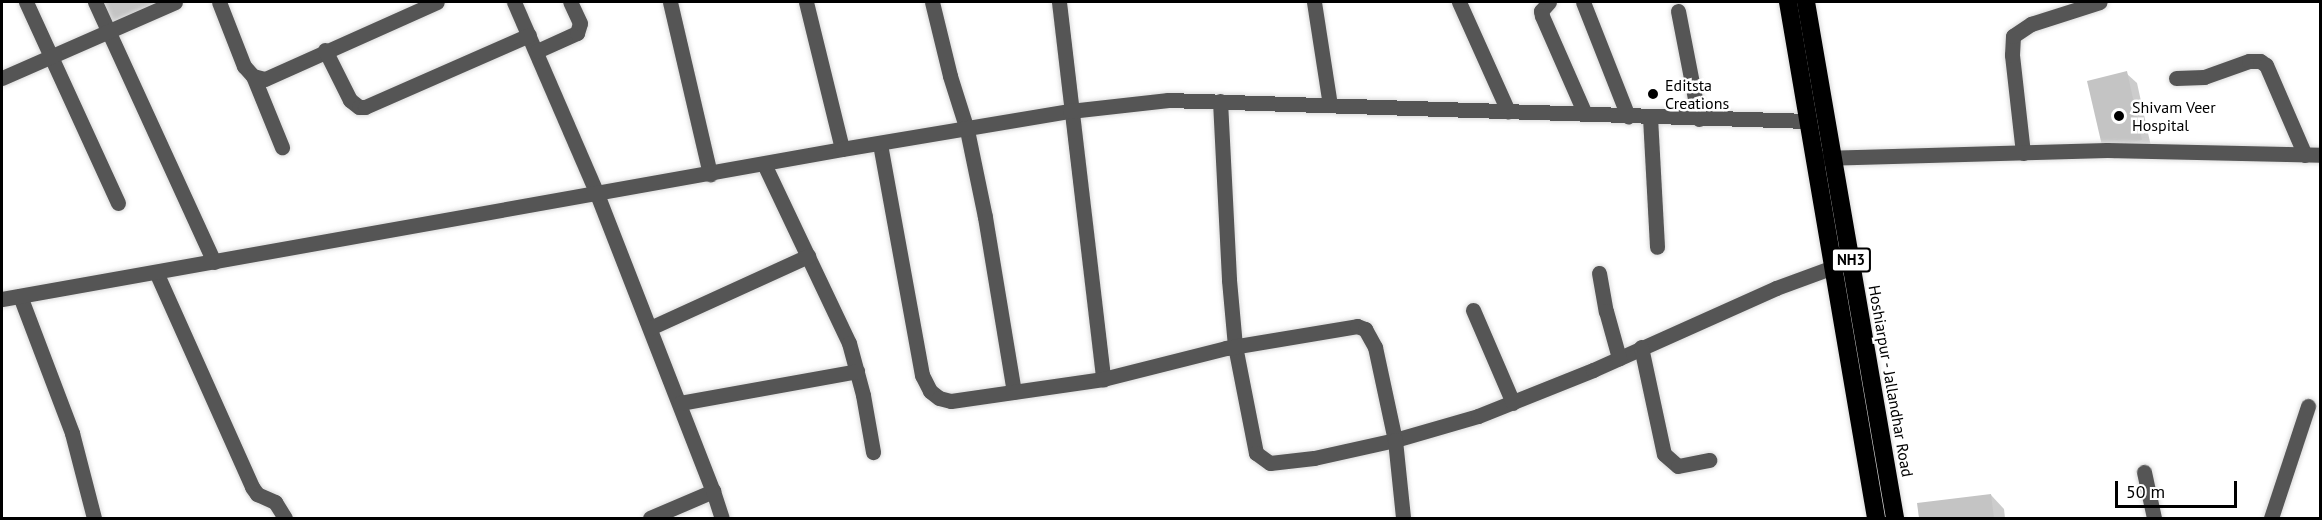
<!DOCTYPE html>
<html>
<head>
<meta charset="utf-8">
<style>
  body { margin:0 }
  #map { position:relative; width:2322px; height:520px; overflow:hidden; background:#fff; font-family:"PT Sans",sans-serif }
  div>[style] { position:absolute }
  .shadow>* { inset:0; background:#0003 }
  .building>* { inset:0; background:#c4c4c4 }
  .roads { filter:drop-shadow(0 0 2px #dbdbdb) drop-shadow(0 0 2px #dbdbdb) }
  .minor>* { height:15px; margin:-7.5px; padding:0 7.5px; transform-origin:7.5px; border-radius:7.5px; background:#555 }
  .highway>* { height:18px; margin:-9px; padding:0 9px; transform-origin:9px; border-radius:9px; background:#000 }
  .dots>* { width:16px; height:16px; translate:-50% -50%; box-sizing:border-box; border:3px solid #fff; border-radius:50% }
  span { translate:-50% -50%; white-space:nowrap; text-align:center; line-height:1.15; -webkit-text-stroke:5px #fff; paint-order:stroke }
  .shield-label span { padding:2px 4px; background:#fff; border:2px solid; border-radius:4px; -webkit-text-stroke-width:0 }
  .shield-label { font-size:15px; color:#000; font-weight:700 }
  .poi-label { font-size:16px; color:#000 }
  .left { translate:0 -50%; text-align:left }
  .street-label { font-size:16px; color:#000 }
  .frame { position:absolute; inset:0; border:3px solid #000; pointer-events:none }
  .scale { position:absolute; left:2115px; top:481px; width:122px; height:27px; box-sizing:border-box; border:3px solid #000; border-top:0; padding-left:8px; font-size:18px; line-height:21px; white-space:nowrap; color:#000; -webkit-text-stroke:4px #fff; paint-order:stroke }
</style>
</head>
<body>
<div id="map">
  <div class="shadow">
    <i style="clip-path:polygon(105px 2px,175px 2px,123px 31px,112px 21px)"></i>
    <i style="clip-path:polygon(2126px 73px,2137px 83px,2152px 151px,2114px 159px,2104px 149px)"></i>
    <i style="clip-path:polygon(1991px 495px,2004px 509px,2005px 518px,1920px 518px,1919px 504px)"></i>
  </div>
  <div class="building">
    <i style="clip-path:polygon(103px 2px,160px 2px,111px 21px)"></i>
    <i style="clip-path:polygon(2127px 71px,2142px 140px,2103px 150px,2087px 81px)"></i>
    <i style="clip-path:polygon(1991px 494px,1994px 518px,1919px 518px,1917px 503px)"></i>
  </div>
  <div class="roads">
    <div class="minor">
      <i style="left:26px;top:2px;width:221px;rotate:65.4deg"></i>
      <i style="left:95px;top:2px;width:286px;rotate:65.4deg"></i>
      <i style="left:219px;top:2px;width:69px;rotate:68.7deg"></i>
      <i style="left:244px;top:66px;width:13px;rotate:48deg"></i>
      <i style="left:253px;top:76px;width:12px;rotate:14deg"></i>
      <i style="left:265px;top:79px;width:188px;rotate:-24.1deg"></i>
      <i style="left:514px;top:2px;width:209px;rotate:66.6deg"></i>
      <i style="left:597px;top:194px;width:319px;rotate:68.7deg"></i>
      <i style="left:670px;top:2px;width:177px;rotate:76.9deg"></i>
      <i style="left:806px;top:2px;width:151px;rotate:76.2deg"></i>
      <i style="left:932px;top:2px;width:76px;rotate:76.3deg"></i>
      <i style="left:950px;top:76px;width:57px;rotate:72.5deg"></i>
      <i style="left:967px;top:130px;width:89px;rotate:78.3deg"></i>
      <i style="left:985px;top:217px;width:177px;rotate:80.6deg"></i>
      <i style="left:1059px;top:2px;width:380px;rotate:83.3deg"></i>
      <i style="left:1314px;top:2px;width:104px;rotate:81.2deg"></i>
      <i style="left:1459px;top:2px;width:120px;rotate:65.8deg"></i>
      <i style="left:1549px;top:2px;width:12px;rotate:132deg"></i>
      <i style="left:1541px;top:11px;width:5px;rotate:79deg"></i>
      <i style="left:1542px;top:16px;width:107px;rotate:66.3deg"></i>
      <i style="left:1583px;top:2px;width:123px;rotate:68.5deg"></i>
      <i style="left:1678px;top:11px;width:110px;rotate:79deg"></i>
      <i style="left:325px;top:50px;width:56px;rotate:63.4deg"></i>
      <i style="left:350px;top:100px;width:11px;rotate:38deg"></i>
      <i style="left:359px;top:107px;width:6px"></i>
      <i style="left:365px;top:107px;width:179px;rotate:-23.7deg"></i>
      <i style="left:537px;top:51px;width:44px;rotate:-24.2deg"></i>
      <i style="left:577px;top:33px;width:10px;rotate:-73deg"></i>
      <i style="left:580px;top:23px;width:23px;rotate:-115deg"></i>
      <i style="left:253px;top:76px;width:77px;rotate:67.8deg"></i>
      <i style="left:2px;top:78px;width:189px;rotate:-23.7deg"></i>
      <i style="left:2176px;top:78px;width:28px;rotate:-2deg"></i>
      <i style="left:2204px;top:77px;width:48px;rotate:-19.6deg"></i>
      <i style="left:2249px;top:61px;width:11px"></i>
      <i style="left:2260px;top:61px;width:7px;rotate:34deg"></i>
      <i style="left:2266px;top:65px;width:98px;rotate:66.6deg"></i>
      <i style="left:1220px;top:101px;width:179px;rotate:87.1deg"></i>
      <i style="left:1229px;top:280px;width:66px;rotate:84.8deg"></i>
      <i style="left:1235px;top:346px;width:109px;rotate:78.9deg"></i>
      <i style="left:1256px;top:453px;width:17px;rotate:36deg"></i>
      <i style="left:1270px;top:463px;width:44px;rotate:-6.5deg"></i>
      <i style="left:1314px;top:458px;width:83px;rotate:-12.5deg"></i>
      <i style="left:1395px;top:440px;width:86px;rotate:-16.1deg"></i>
      <i style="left:1478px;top:416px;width:124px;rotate:-21.8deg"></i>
      <i style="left:1593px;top:370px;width:201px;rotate:-24.1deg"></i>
      <i style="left:1776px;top:288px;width:61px;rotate:-20.2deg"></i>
      <i style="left:1650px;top:117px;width:130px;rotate:86.9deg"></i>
      <i style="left:880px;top:144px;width:235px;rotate:79.7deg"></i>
      <i style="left:922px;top:375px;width:18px;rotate:63deg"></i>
      <i style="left:930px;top:391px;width:11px;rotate:38deg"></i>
      <i style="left:939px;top:398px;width:12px;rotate:14deg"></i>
      <i style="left:951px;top:401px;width:154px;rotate:-8.2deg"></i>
      <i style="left:1103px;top:379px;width:127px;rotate:-14.1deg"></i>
      <i style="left:1226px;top:348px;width:133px;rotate:-9.5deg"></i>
      <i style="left:1357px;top:326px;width:9px;rotate:21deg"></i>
      <i style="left:1365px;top:329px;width:21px;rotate:61deg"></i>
      <i style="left:1375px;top:347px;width:95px;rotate:77.9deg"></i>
      <i style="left:1395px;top:440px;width:78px;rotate:84.1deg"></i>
      <i style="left:2023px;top:153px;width:99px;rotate:-96.4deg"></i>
      <i style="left:2012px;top:55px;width:19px;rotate:-87deg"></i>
      <i style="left:2013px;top:36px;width:22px;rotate:-34deg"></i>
      <i style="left:2031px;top:24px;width:72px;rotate:-17.7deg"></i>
      <i style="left:1821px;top:158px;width:286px;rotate:-1.6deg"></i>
      <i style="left:2107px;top:150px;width:213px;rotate:1.3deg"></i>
      <i style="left:764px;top:164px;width:198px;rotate:64.6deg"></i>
      <i style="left:849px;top:343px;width:54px;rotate:74.9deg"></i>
      <i style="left:863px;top:395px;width:58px;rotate:80deg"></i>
      <i style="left:156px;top:272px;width:235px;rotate:65.9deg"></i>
      <i style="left:252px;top:487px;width:9px;rotate:54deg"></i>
      <i style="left:257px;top:494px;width:20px;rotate:24deg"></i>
      <i style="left:275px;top:502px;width:19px;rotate:58deg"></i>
      <i style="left:1599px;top:273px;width:39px;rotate:80deg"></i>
      <i style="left:1606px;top:311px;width:49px;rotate:74.5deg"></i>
      <i style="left:20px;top:296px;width:147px;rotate:69.2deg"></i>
      <i style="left:72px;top:433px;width:88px;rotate:75.5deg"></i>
      <i style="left:2px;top:299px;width:853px;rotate:-10.12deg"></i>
      <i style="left:842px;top:149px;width:231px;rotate:-9.5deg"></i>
      <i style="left:1070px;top:111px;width:99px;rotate:-6.4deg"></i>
      <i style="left:1168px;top:100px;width:641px;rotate:1.88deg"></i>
      <i style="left:1473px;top:310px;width:101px;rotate:66.7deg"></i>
      <i style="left:650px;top:328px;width:174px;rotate:-24.5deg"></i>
      <i style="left:1641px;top:347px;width:109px;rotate:77.9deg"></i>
      <i style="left:1664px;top:454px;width:18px;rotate:41deg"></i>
      <i style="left:1678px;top:466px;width:32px;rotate:-11deg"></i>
      <i style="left:680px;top:403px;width:180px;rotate:-10.2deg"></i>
      <i style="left:2144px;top:472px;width:47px;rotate:77.7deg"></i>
      <i style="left:650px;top:518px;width:69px;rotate:-23.2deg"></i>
      <i style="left:713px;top:491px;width:28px;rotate:72deg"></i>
      <i style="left:2271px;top:518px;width:118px;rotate:-71.7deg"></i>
    </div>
    <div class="highway">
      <i style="left:1788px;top:2px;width:523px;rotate:80.32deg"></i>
      <i style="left:1806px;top:2px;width:524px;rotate:80.21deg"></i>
    </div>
  </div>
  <div class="dots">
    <i style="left:1653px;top:94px;background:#000"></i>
    <i style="left:2119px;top:116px;background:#000"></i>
  </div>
  <div class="shield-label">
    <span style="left:1851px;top:260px">NH3</span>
  </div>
  <div class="poi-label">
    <span class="left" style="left:1665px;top:94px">Editsta<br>Creations</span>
    <span class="left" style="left:2132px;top:116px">Shivam Veer<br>Hospital</span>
  </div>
  <div class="street-label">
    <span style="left:1891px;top:381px;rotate:80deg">Hoshiarpur - Jallandhar Road</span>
  </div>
  <div class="frame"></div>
  <div class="scale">50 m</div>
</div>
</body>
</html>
